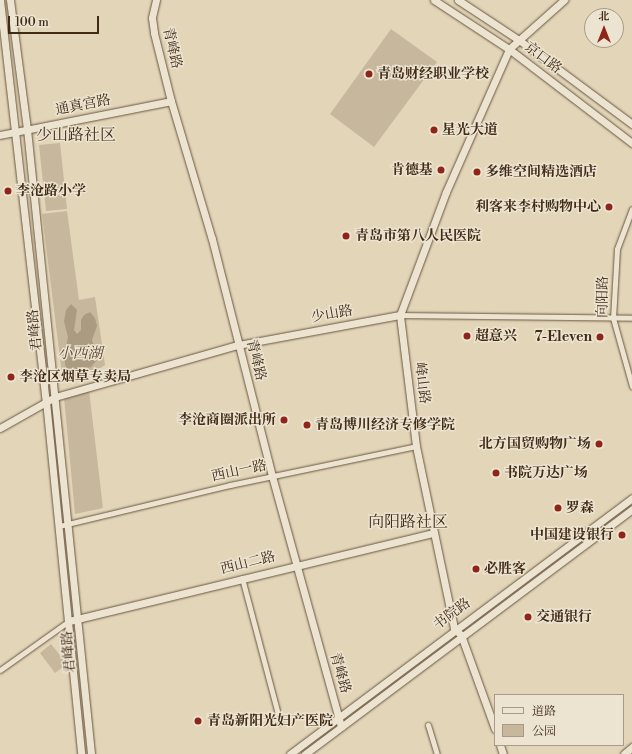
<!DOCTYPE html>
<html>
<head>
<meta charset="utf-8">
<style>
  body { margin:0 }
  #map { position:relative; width:632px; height:754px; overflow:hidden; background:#e2d5b8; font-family:"Libre Bodoni","Noto Serif SC",serif }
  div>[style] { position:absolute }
  .green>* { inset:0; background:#c7b89d }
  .water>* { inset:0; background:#ab9b81 }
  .roads { filter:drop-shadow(0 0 1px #69563f) drop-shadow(0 0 1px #69563f) }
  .street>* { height:5px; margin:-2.5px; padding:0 2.5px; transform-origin:2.5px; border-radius:2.5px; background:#ece4d1 }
  .secondary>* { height:7px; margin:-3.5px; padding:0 3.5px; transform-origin:3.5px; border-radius:3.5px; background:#ece4d1 }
  .dots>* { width:11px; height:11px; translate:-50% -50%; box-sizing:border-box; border:2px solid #ece4d1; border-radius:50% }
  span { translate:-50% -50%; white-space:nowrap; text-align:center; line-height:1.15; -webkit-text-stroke:3px #ece4d1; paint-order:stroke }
  .street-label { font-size:14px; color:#412b17 }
  .poi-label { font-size:14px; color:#412b17; font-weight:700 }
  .left { translate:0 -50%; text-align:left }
  .right { translate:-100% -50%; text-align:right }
  .water-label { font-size:15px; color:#5c4732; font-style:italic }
  .quarter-label { font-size:16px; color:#412b17 }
  .legend { position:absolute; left:494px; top:694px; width:130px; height:52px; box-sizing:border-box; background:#ece4d1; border:1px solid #a89a87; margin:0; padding:5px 7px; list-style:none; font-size:12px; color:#412b17 }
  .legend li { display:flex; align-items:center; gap:8px; height:20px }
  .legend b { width:20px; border:1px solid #a89a87 }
  .north { position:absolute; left:584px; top:8px; width:40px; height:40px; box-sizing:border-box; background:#ece4d1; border:1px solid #a89a87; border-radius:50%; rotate:0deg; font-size:11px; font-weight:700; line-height:16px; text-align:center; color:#412b17 }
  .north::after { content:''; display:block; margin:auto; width:14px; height:18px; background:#8f2418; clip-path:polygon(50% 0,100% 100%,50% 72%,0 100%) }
  .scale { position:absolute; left:8px; top:16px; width:91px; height:18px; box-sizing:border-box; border:2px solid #412b17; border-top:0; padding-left:5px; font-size:12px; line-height:14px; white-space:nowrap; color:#412b17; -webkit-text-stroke:3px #ece4d1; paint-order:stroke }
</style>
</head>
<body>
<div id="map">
  <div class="green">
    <i style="clip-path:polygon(391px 29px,437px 62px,374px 147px,330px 114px)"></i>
    <i style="clip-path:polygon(60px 143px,67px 209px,46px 211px,39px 145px)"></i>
    <i style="clip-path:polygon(67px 211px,79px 300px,95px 297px,105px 365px,87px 377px,63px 382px,42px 214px)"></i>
    <i style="clip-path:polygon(89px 390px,103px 508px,75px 514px,64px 397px)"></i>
    <i style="clip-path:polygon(51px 644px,67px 664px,55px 673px,40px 653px)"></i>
  </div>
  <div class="water">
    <i style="clip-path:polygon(71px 304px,77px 310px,74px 330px,77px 334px,81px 330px,81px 320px,84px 315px,90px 312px,95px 318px,97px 326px,92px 340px,98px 359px,91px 367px,70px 373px,66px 369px,64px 357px,68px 337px,64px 321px,66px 310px)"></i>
  </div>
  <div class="roads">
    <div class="street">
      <i style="left:632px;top:209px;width:43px;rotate:110.6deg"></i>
      <i style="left:617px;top:249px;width:69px;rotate:93.3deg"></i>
      <i style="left:613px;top:318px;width:71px;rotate:74.4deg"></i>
      <i style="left:400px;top:315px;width:232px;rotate:0.7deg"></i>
      <i style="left:59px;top:526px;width:176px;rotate:-13.5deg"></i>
      <i style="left:230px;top:485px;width:190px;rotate:-11.8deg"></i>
      <i style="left:242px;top:578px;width:149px;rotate:75.2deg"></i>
      <i style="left:0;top:670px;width:85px;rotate:-35.4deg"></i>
      <i style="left:428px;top:725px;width:30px;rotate:73deg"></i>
    </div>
    <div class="secondary">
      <i style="left:0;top:0;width:404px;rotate:83.5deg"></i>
      <i style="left:46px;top:401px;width:355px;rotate:84.3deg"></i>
      <i style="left:10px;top:0;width:130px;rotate:82.5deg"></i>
      <i style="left:27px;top:129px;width:628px;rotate:84.15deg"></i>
      <i style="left:156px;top:0;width:18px;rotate:103deg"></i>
      <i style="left:152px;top:18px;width:15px;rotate:82deg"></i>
      <i style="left:154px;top:33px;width:70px;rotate:76deg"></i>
      <i style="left:171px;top:101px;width:144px;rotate:73.5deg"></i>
      <i style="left:212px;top:239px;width:244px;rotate:75.8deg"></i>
      <i style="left:272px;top:476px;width:260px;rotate:74.6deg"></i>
      <i style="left:434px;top:0;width:90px;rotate:33.2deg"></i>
      <i style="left:509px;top:49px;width:155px;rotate:37.4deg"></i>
      <i style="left:458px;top:0;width:73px;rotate:33.3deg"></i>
      <i style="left:519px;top:40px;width:141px;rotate:36.6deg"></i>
      <i style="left:0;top:135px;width:174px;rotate:-11.2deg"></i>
      <i style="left:0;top:428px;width:63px;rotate:-29.4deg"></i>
      <i style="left:55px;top:397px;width:190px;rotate:-15.9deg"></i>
      <i style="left:238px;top:345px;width:165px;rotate:-10.5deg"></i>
      <i style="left:69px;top:621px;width:375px;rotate:-13.6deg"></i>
      <i style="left:495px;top:729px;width:100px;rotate:-109.9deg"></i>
      <i style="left:461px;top:635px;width:10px;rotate:-135deg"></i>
      <i style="left:454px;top:628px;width:186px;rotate:-101.8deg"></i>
      <i style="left:416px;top:446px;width:132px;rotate:-97deg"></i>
      <i style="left:400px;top:315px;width:131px;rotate:-69.5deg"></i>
      <i style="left:446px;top:192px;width:156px;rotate:-66.2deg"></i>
      <i style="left:509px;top:49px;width:74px;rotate:-41.7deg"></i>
      <i style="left:500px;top:745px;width:9px;rotate:72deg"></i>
      <i style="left:290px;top:754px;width:427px;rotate:-36.8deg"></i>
      <i style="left:305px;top:754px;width:409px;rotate:-36.8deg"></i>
      <i style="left:624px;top:754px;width:11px;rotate:-41deg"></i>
    </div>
  </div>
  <div class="dots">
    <i style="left:369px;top:74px;background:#8f2418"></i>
    <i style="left:434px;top:130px;background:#8f2418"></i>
    <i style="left:441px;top:170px;background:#8f2418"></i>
    <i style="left:477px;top:172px;background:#8f2418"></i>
    <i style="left:8px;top:191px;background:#8f2418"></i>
    <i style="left:609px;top:207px;background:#8f2418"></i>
    <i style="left:346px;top:236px;background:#8f2418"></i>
    <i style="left:467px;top:336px;background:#8f2418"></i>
    <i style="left:600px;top:337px;background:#8f2418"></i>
    <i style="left:11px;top:377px;background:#8f2418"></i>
    <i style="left:284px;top:420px;background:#8f2418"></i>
    <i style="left:307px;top:425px;background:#8f2418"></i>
    <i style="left:599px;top:444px;background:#8f2418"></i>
    <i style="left:496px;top:473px;background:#8f2418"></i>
    <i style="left:558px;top:508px;background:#8f2418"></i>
    <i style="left:622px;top:535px;background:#8f2418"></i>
    <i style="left:476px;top:569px;background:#8f2418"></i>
    <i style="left:528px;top:617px;background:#8f2418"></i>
    <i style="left:198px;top:721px;background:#8f2418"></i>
  </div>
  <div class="street-label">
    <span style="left:172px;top:48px;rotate:77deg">青峰路</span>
    <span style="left:543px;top:58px;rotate:37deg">京口路</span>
    <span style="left:83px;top:105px;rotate:-11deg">通真宫路</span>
    <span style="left:603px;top:297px;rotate:-89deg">向阳路</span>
    <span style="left:332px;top:314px;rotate:-10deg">少山路</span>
    <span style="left:35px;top:330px;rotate:-96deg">君峰路</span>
    <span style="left:256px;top:360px;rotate:76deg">青峰路</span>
    <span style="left:422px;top:383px;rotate:83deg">峰山路</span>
    <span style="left:239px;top:471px;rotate:-12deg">西山一路</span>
    <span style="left:248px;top:563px;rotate:-14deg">西山二路</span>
    <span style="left:452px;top:614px;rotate:-37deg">书院路</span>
    <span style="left:69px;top:652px;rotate:-95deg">君峰路</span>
    <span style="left:340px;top:673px;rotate:74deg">青峰路</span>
  </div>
  <div class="poi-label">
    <span class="left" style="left:377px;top:74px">青岛财经职业学校</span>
    <span class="left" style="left:442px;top:130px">星光大道</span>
    <span class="right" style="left:433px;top:170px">肯德基</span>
    <span class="left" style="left:485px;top:172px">多维空间精选酒店</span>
    <span class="left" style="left:16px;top:191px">李沧路小学</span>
    <span class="right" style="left:601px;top:207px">利客来李村购物中心</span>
    <span class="left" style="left:355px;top:236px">青岛市第八人民医院</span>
    <span class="left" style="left:475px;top:336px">超意兴</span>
    <span class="right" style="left:592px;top:337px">7-Eleven</span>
    <span class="left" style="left:19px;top:377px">李沧区烟草专卖局</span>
    <span class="right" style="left:276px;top:420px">李沧商圈派出所</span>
    <span class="left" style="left:315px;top:425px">青岛博川经济专修学院</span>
    <span class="right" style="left:591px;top:444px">北方国贸购物广场</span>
    <span class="left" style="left:504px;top:473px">书院万达广场</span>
    <span class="left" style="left:566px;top:508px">罗森</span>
    <span class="right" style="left:614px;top:535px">中国建设银行</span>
    <span class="left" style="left:484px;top:569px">必胜客</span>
    <span class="left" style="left:536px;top:617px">交通银行</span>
    <span class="left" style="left:207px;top:721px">青岛新阳光妇产医院</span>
  </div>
  <div class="water-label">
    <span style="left:80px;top:354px">小西湖</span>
  </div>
  <div class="quarter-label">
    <span style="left:76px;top:135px">少山路社区</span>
    <span style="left:408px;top:522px">向阳路社区</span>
  </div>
  <ul class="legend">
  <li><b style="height:5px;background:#ece4d1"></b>道路</li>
  <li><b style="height:11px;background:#c7b89d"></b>公园</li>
  </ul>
  <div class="north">北</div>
  <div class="scale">100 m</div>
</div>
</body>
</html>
